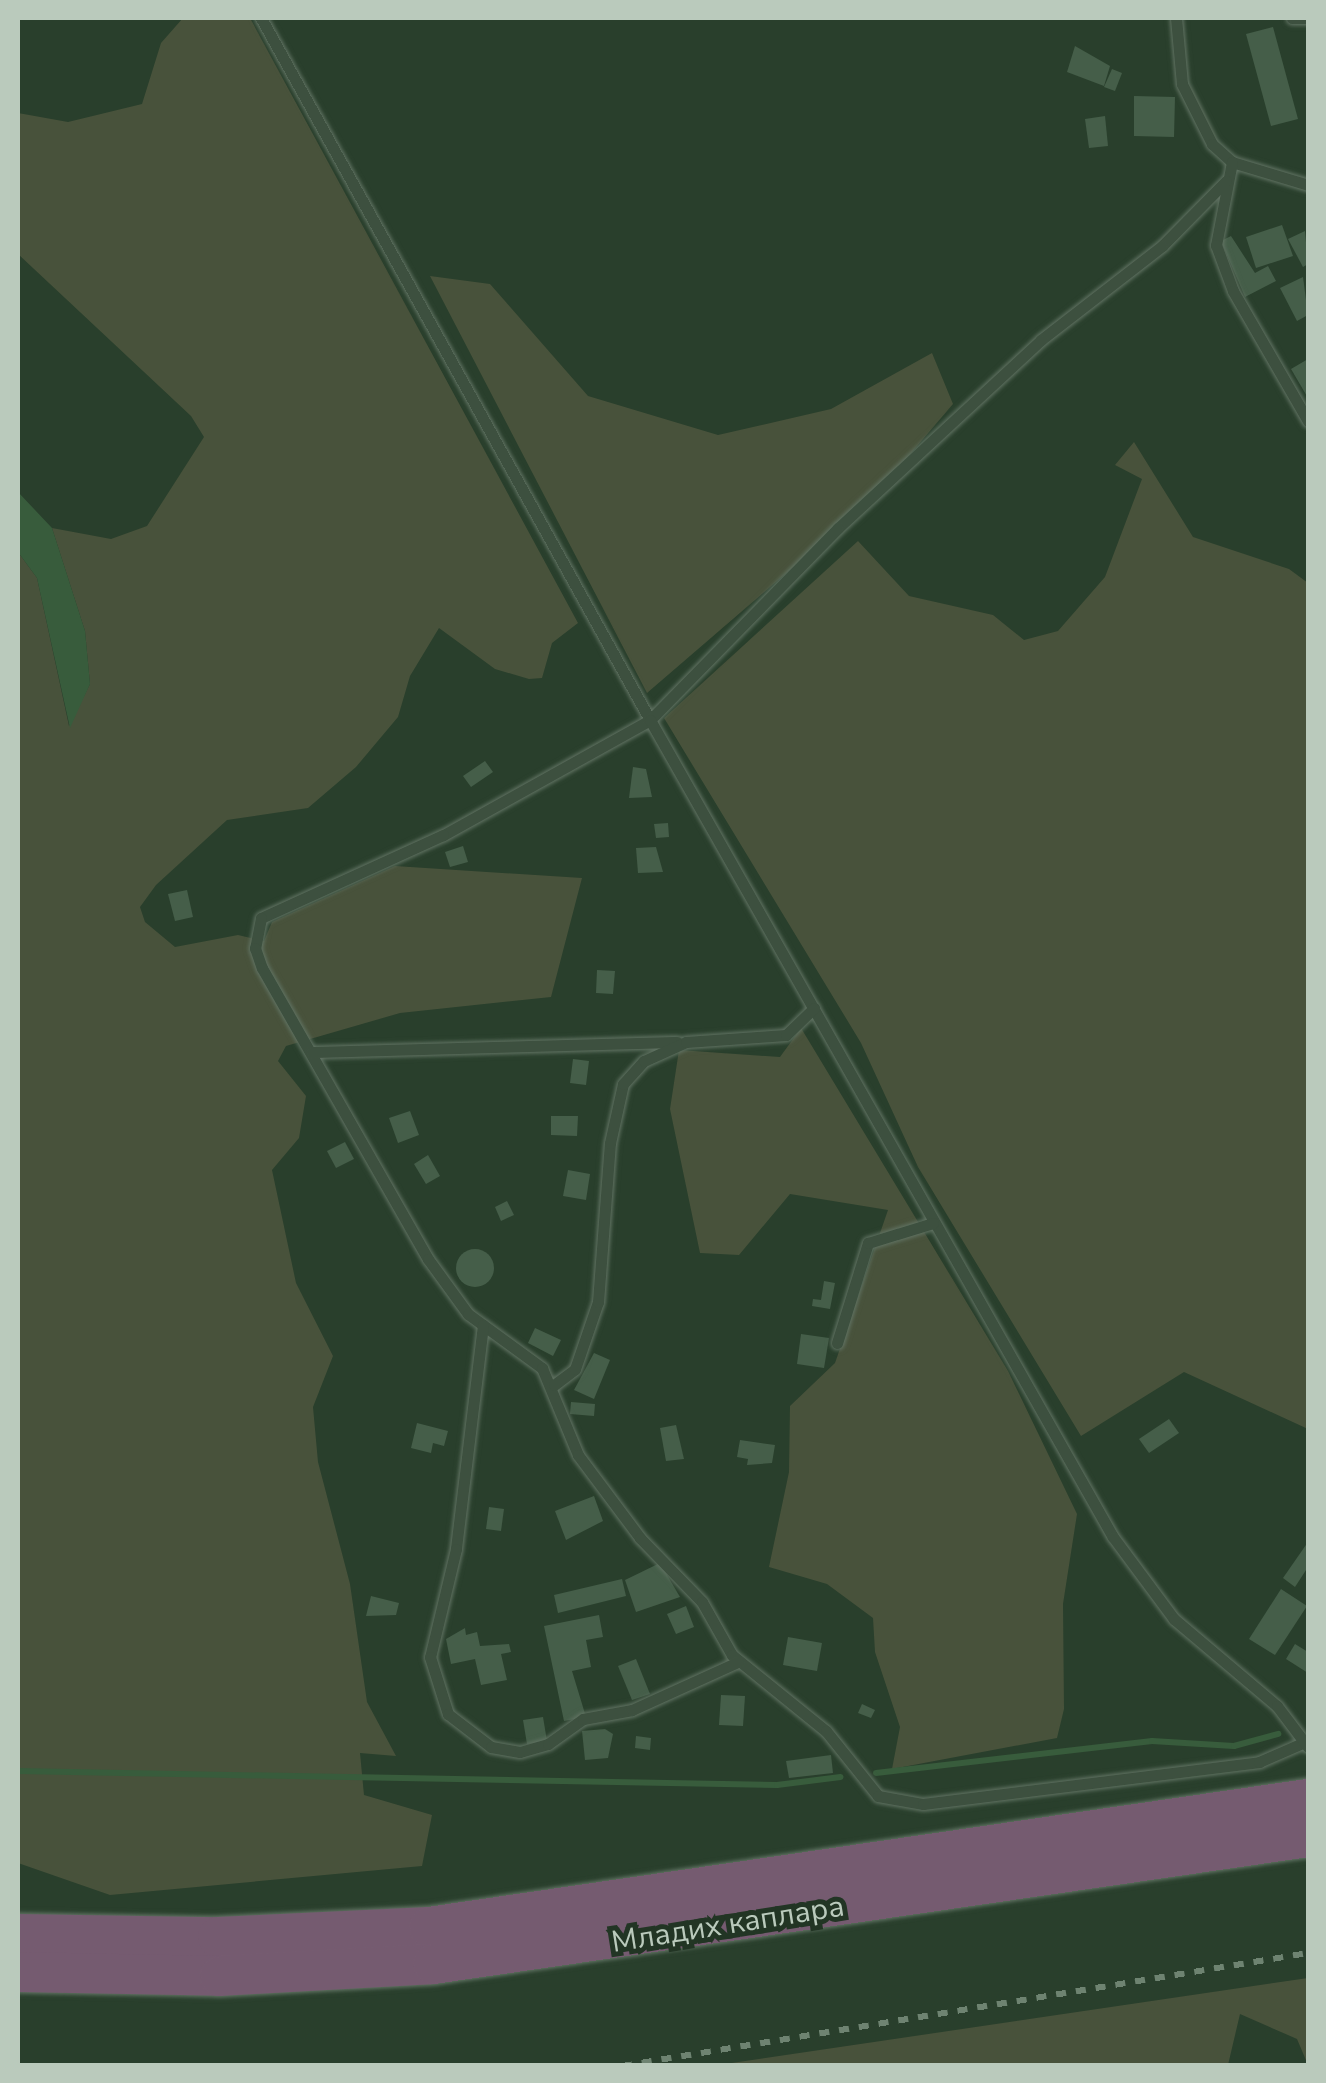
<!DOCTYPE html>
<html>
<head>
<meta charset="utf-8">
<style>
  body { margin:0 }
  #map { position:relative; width:1326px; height:2083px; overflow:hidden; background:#293f2c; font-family:"Nunito Sans",sans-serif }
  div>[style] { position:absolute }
  .green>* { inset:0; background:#48523b }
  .water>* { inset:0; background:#385c3c }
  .stream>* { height:6px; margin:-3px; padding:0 3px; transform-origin:3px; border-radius:3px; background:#385c3c }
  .building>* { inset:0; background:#455e49 }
  .round { border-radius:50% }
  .roads { filter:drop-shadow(0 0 2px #617363) drop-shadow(0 0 2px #617363) }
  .lane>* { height:11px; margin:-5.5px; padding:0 5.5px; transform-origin:5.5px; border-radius:5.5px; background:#3d503f }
  .highway>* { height:40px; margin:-20px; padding:0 20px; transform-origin:20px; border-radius:20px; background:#755b70 }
  .rail>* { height:6px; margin-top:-3px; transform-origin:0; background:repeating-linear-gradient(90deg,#6e8371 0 10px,transparent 0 20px) }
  span { translate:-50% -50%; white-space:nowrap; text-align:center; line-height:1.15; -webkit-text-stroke:10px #223524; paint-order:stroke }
  .street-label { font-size:30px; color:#bacabc }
  .frame { position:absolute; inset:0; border:20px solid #bacabc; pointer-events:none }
</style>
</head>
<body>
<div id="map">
  <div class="green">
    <i style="clip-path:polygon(183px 18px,250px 18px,578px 623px,552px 643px,542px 678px,529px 679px,495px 669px,439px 628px,410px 676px,398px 717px,356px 767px,308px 808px,227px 820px,156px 885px,140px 907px,145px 922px,175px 947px,238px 935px,264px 941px,272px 922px,395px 866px,582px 878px,551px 997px,400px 1013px,286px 1046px,278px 1061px,306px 1096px,299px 1138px,272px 1170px,296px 1283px,333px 1356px,313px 1407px,318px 1462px,350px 1584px,367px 1702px,396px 1756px,360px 1753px,364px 1795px,432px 1815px,422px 1866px,110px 1895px,18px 1863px,18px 552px,37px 578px,69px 726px,90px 684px,85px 631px,52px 528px,111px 539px,147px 526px,204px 437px,191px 416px,18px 254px,18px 113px,68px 122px,142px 104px,161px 43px)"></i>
    <i style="clip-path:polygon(430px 276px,490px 284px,588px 396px,718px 435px,831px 409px,932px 353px,953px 404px,870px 501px,647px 693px)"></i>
    <i style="clip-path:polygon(1134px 442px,1193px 537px,1289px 569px,1308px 583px,1308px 1429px,1184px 1372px,1081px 1436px,918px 1167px,861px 1043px,664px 718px,858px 541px,909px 596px,993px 615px,1024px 640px,1058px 631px,1105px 577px,1142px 479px,1115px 465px)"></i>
    <i style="clip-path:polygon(801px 1028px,1008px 1371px,1077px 1514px,1063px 1604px,1064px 1709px,1057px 1738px,892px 1769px,900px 1727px,875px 1652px,873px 1618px,827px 1584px,769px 1567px,789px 1472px,790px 1406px,835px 1363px,888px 1210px,790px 1194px,739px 1255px,700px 1253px,670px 1109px,679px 1050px,780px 1057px)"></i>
    <i style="clip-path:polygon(1308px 1978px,1308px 2065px,1297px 2039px,1240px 2014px,1228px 2065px,718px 2065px)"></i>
  </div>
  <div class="water">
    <i style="clip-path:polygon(18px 492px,52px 528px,85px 631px,90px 684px,70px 728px,37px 578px,18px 552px)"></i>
  </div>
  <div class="stream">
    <i style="left:18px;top:1771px;width:759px;rotate:1.06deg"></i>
    <i style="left:777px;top:1785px;width:64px;rotate:-7.2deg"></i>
    <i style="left:876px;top:1773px;width:278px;rotate:-6.6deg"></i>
    <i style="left:1152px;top:1741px;width:82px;rotate:3.5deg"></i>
    <i style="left:1234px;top:1746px;width:46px;rotate:-15.3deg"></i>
  </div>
  <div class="building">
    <i style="clip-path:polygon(1273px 27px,1298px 119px,1271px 126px,1246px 34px)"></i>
    <i style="clip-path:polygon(1075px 46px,1110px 66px,1104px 86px,1067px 72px)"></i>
    <i style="clip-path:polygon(1112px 69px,1122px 73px,1115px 91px,1104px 87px)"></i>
    <i style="clip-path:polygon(1134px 96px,1175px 97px,1174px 137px,1134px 136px)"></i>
    <i style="clip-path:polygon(1105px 116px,1108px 146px,1089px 148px,1085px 119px)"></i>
    <i style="clip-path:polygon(1282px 225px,1293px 256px,1256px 268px,1246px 237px)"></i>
    <i style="clip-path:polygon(1305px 231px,1308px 264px,1303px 267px,1288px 239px)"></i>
    <i style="clip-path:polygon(1231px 236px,1255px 273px,1268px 266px,1276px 281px,1245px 297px,1221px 241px)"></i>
    <i style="clip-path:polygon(1303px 277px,1308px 315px,1297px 321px,1280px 288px)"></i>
    <i style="clip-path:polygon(1308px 359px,1308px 398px,1291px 369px)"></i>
    <i style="clip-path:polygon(485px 761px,493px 772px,471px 787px,463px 776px)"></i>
    <i style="clip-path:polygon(633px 767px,646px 769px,652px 797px,629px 798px)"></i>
    <i style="clip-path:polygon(668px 823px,669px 837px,656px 838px,654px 824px)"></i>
    <i style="clip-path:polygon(463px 846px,468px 862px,450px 867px,445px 852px)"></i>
    <i style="clip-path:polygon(656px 847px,663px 872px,638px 873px,636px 848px)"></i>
    <i style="clip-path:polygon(187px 890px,193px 917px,175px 921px,168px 894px)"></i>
    <i style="clip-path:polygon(597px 970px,615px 971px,613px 994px,596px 993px)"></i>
    <i style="clip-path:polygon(573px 1059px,589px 1061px,586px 1085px,570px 1083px)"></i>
    <i style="clip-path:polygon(410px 1111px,419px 1135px,398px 1143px,389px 1118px)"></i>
    <i style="clip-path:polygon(551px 1116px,578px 1116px,577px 1136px,551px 1135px)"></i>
    <i style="clip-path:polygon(345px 1142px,354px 1159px,336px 1168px,327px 1151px)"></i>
    <i style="clip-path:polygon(428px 1155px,440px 1176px,426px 1184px,414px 1164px)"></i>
    <i style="clip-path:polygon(568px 1170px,590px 1174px,586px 1200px,563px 1196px)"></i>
    <i style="clip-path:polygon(507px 1201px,514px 1215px,501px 1221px,495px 1207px)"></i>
    <i class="round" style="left:456px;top:1249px;width:38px;height:38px"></i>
    <i style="clip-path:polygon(824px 1281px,835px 1283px,830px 1309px,812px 1306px,813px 1299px,821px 1300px)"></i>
    <i style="clip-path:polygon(535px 1328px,561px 1340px,553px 1356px,528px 1343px)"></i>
    <i style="clip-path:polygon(801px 1334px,829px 1338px,824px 1368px,797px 1364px)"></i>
    <i style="clip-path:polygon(594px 1353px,610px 1360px,594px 1399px,574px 1390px)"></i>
    <i style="clip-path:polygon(571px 1402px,595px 1404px,594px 1416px,570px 1414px)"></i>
    <i style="clip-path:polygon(1169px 1419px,1179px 1433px,1149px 1453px,1139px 1439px)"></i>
    <i style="clip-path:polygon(417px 1423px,448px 1431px,444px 1446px,433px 1443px,431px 1453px,411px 1448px)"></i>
    <i style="clip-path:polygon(676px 1425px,684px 1459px,666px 1461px,660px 1428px)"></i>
    <i style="clip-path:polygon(740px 1440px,775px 1445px,772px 1463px,747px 1465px,748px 1459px,737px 1457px)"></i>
    <i style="clip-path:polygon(594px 1496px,603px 1521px,566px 1540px,555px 1511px)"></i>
    <i style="clip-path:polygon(489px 1507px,504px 1509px,501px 1531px,486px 1529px)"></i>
    <i style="clip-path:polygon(1308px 1542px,1308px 1567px,1295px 1587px,1283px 1578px)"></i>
    <i style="clip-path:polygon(660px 1563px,680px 1597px,636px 1612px,625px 1580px)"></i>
    <i style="clip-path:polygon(622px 1579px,626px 1596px,558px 1613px,554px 1595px)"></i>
    <i style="clip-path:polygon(1281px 1589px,1307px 1606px,1275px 1655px,1249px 1639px)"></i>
    <i style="clip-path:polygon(371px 1596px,399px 1603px,396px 1615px,366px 1616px)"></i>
    <i style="clip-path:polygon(686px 1606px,694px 1627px,676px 1634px,667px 1614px)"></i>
    <i style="clip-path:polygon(599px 1615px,603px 1637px,586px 1640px,591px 1667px,572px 1671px,586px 1717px,564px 1721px,544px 1626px)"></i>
    <i style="clip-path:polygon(465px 1628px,466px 1635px,477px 1632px,480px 1646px,509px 1644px,511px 1652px,501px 1654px,507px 1680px,481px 1685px,475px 1659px,451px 1664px,446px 1639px)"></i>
    <i style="clip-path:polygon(788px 1637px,822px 1643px,817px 1671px,783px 1665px)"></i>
    <i style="clip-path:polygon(1295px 1644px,1308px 1652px,1308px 1673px,1286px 1659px)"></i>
    <i style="clip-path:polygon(636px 1659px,650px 1694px,632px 1700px,618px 1666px)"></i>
    <i style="clip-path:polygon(721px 1695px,745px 1696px,743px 1726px,719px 1725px)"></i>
    <i style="clip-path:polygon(862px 1704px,875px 1710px,871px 1718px,858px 1713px)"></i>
    <i style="clip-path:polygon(543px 1717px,547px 1741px,527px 1744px,523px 1720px)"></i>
    <i style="clip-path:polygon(605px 1729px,613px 1734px,608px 1758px,585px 1760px,582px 1731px)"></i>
    <i style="clip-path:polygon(636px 1736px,651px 1738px,650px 1750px,635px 1748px)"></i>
    <i style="clip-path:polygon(831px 1755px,833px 1773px,789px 1778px,786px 1761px)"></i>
  </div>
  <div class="roads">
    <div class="lane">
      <i style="left:261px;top:18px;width:803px;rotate:61.01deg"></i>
      <i style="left:650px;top:720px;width:237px;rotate:150.9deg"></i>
      <i style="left:443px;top:835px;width:200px;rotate:155.5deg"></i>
      <i style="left:261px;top:918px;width:31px;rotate:101deg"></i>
      <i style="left:255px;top:948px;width:21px;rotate:71deg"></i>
      <i style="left:262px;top:968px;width:335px;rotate:60.3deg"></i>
      <i style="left:428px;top:1259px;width:68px;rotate:54deg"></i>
      <i style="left:468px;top:1314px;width:92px;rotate:36.1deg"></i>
      <i style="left:542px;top:1368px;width:94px;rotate:67.5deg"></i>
      <i style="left:578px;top:1455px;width:104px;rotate:53.2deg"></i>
      <i style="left:640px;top:1538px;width:89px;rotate:45.9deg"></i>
      <i style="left:702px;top:1602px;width:61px;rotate:60.5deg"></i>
      <i style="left:732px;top:1655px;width:121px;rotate:39deg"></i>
      <i style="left:826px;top:1731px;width:83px;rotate:51.3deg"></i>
      <i style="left:878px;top:1796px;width:46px;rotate:10.1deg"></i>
      <i style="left:923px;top:1804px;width:339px;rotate:-7.1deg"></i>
      <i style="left:1259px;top:1762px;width:50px;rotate:-23.5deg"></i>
      <i style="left:1176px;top:18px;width:66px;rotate:84.8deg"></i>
      <i style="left:1182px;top:84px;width:67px;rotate:63.4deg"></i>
      <i style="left:1212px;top:144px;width:27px;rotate:42deg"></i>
      <i style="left:1232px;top:162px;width:79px;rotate:16.8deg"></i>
      <i style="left:1292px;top:18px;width:16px"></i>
      <i style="left:1232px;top:162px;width:85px;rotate:100.9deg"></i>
      <i style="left:1216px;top:245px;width:49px;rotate:69.7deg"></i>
      <i style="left:1233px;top:291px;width:150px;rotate:60deg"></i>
      <i style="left:1226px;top:181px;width:91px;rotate:134.6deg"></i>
      <i style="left:1162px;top:246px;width:153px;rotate:142.2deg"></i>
      <i style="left:1041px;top:340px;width:277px;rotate:137.2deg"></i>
      <i style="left:838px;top:528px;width:269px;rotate:134.4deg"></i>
      <i style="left:650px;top:720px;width:939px;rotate:60.46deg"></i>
      <i style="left:1113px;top:1537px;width:102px;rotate:53.4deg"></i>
      <i style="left:1174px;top:1619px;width:135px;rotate:40.2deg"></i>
      <i style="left:1277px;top:1706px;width:51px;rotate:52.9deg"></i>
      <i style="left:311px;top:1052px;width:366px;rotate:-1.6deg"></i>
      <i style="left:483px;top:1325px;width:226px;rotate:96.9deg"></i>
      <i style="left:456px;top:1549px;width:111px;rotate:103.5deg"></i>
      <i style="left:430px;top:1657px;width:60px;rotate:72.5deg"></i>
      <i style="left:448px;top:1714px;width:54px;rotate:37.5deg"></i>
      <i style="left:491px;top:1747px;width:29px;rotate:10deg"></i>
      <i style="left:520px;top:1752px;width:29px;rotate:-16deg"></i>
      <i style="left:548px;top:1744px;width:43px;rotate:-35.5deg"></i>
      <i style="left:583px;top:1719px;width:50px;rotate:-10.4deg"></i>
      <i style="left:632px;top:1710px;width:116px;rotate:-24.4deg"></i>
      <i style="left:837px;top:1343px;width:105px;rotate:-72.8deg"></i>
      <i style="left:868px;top:1243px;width:68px;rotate:-17.1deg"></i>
      <i style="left:554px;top:1385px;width:26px;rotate:-37deg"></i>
      <i style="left:575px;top:1369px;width:71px;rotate:-71.1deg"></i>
      <i style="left:598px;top:1302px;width:159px;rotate:-85.7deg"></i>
      <i style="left:610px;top:1143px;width:60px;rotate:-77.6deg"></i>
      <i style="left:623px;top:1084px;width:31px;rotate:-48deg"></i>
      <i style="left:644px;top:1061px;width:46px;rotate:-24.3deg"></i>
      <i style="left:686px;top:1042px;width:100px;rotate:-4deg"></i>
      <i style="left:786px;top:1035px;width:39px;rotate:-44deg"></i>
    </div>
    <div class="highway">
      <i style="left:18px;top:1934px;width:200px;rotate:0.9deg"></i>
      <i style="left:218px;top:1937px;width:211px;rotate:-2.7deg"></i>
      <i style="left:429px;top:1927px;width:888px;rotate:-8.29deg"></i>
      <i style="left:18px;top:1972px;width:202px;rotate:1.1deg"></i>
      <i style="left:220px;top:1976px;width:213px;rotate:-3.2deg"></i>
      <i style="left:433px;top:1964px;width:884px;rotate:-8.26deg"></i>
    </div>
  </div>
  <div class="rail">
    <i style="left:622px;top:2066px;width:695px;rotate:-9.35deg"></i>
  </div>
  <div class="street-label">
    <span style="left:728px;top:1925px;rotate:-9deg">Младих каплара</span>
  </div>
  <div class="frame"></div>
</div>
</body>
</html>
